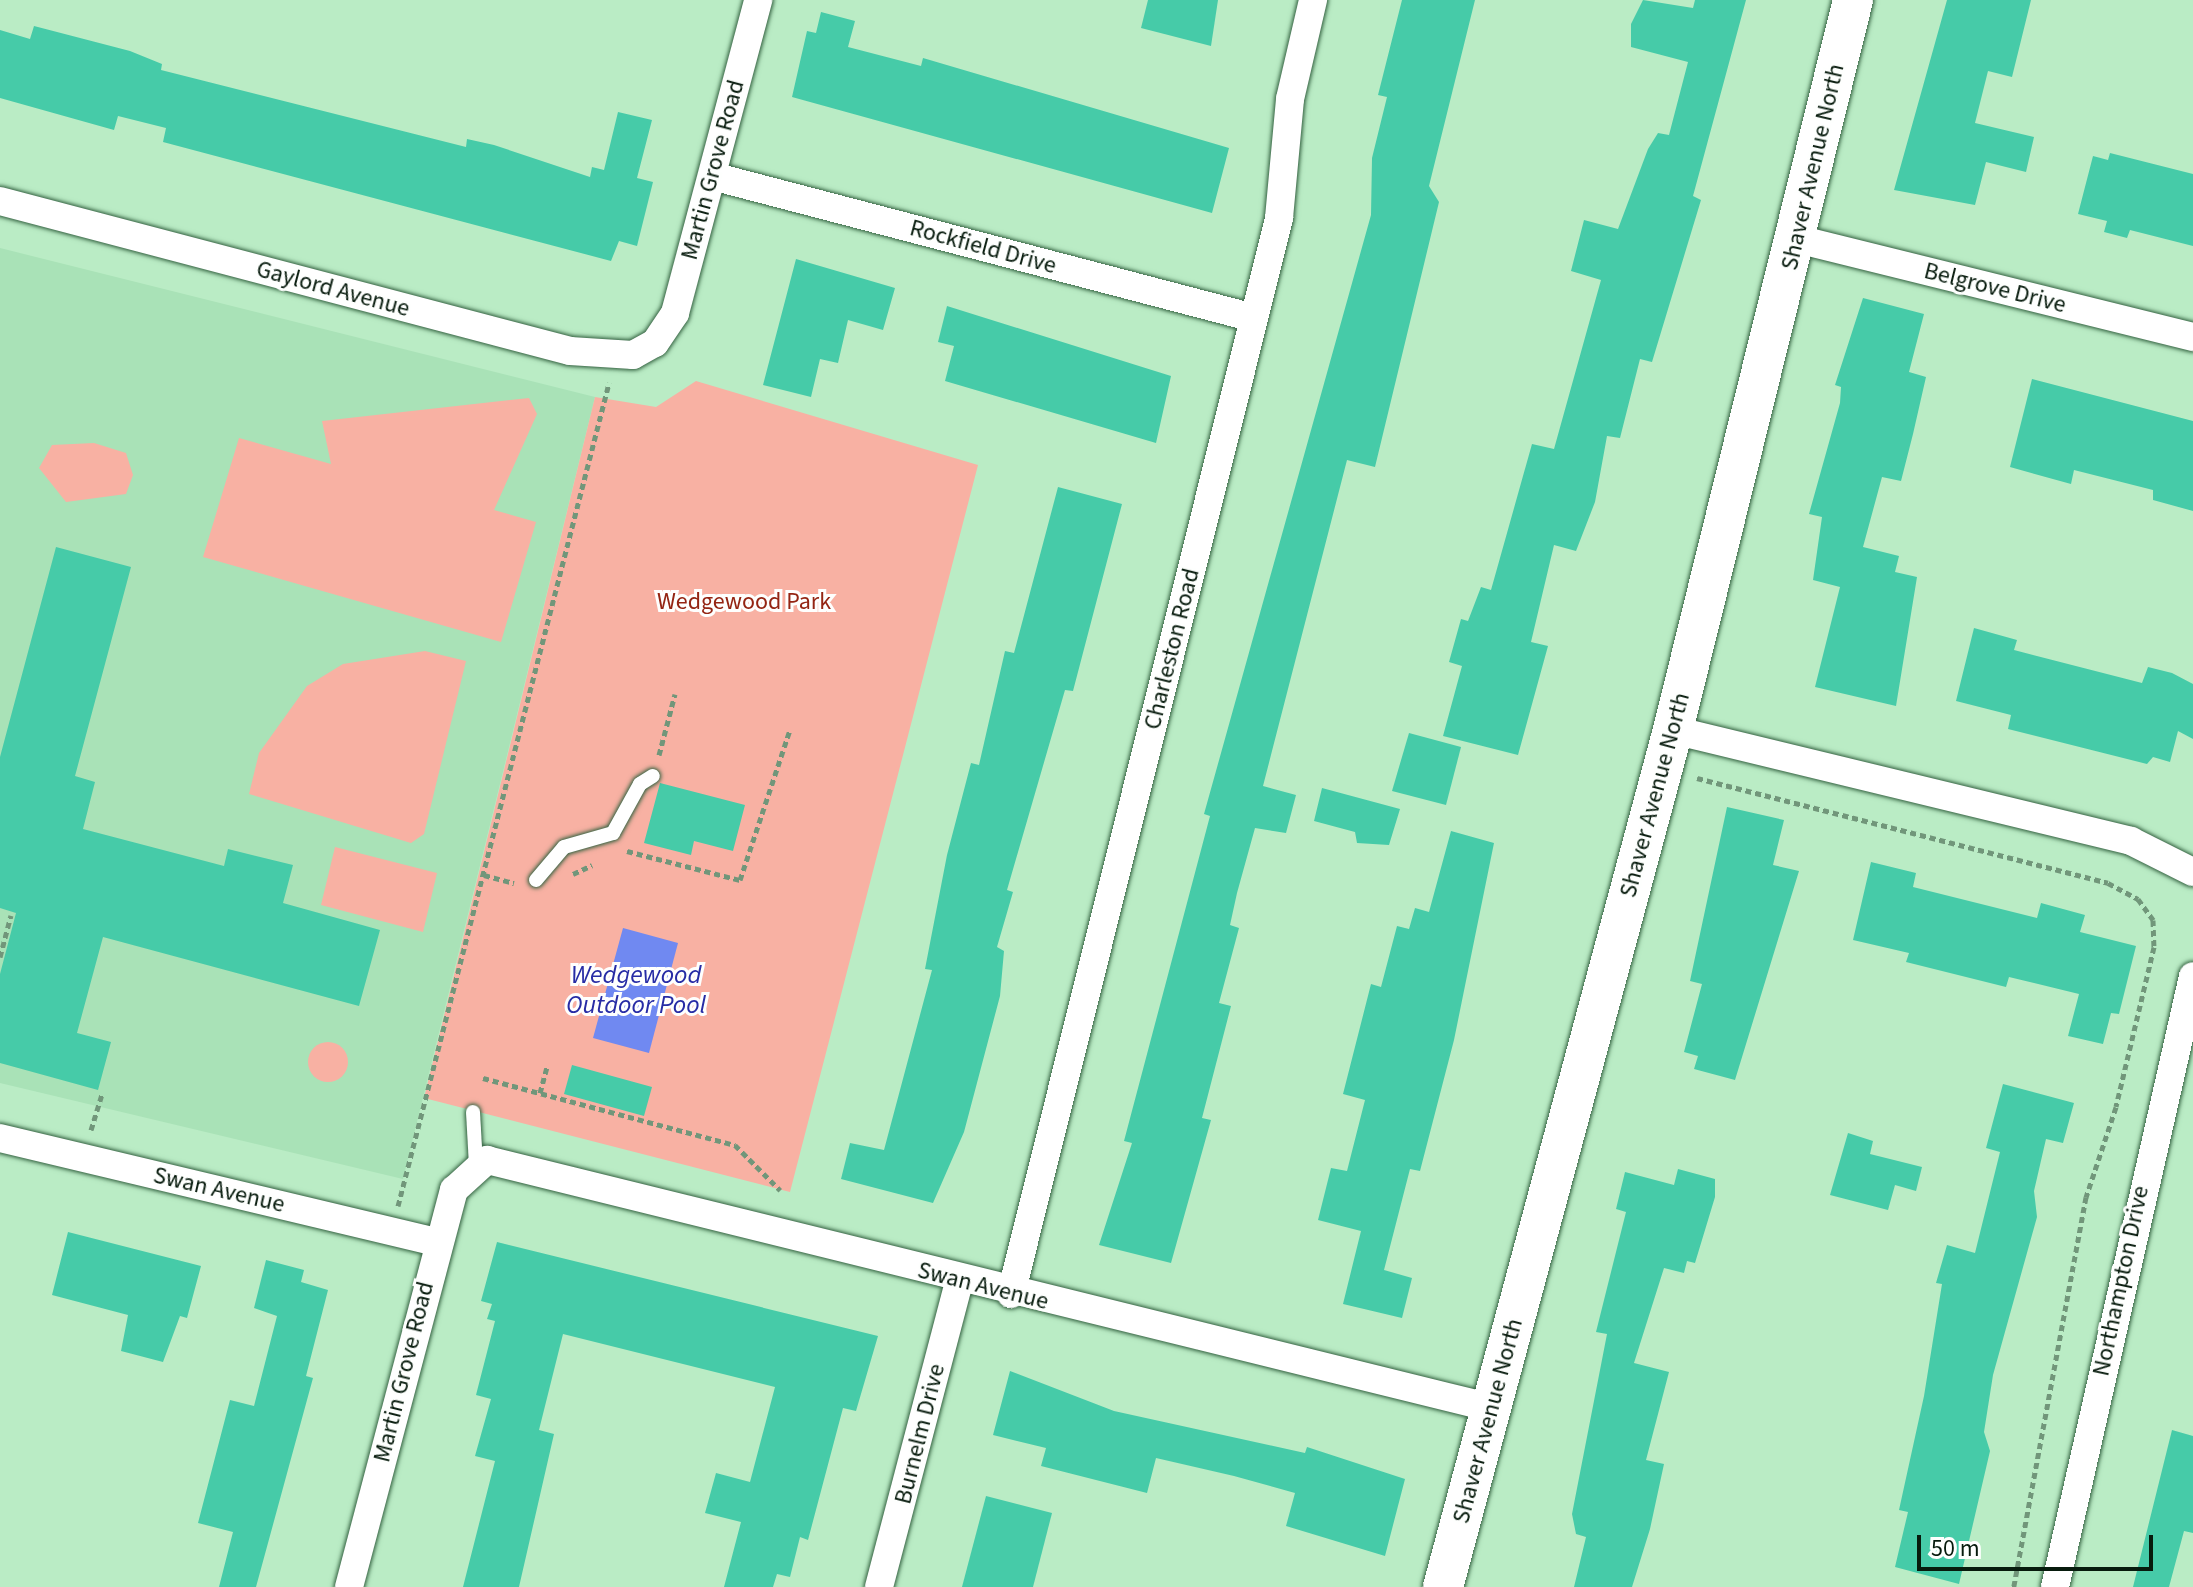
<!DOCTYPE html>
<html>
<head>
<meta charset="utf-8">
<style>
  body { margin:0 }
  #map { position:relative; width:2193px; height:1587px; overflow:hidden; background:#baecc5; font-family:"Source Sans 3",sans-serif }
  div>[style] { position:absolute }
  .built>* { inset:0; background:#a9e2b7 }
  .green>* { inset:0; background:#f8b1a3 }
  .round { border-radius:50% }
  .water>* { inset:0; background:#7089f1 }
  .building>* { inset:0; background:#46cba8 }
  .path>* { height:5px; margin-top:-2.5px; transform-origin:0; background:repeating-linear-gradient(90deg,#71967a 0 6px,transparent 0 10px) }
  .roads { filter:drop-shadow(0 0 2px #346241) drop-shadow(0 0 2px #346241) }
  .lane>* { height:14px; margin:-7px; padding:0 7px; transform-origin:7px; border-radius:7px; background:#fff }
  .street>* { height:28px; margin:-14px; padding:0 14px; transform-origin:14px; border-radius:14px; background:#fff }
  .secondary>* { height:40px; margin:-20px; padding:0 20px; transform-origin:20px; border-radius:20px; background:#fff }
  span { translate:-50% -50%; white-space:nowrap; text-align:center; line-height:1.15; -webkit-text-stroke:6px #fefffe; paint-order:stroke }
  .street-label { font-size:24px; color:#071b0d }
  .park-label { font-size:24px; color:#942513 }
  .water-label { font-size:26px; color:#272ca5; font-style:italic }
  .scale { position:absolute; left:1917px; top:1535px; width:236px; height:36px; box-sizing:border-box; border:4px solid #071b0d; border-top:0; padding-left:10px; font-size:24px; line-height:28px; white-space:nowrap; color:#071b0d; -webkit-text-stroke:6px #fefffe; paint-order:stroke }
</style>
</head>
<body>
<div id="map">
  <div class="built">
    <i style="clip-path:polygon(0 248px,595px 397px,403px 1179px,0 1083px)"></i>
  </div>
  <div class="green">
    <i style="clip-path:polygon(696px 381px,978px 465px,790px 1192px,424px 1098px,595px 397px,656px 407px)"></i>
    <i style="clip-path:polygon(529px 398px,537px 414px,494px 510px,536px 522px,501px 642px,203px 557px,239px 438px,331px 464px,322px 421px)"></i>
    <i style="clip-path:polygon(94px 443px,126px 453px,133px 475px,126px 494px,66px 502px,39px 468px,52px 445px)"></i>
    <i style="clip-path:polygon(425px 651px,466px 661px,424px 834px,411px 843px,249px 794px,259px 753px,307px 686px,343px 664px)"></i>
    <i style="clip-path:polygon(335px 847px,437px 873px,423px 932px,321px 905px)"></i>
    <i class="round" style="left:308px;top:1042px;width:40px;height:40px"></i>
  </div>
  <div class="water">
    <i style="clip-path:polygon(623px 928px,678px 943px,649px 1053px,593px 1038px)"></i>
  </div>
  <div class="building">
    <i style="clip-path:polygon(1148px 0,1218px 0,1211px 46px,1141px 28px)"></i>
    <i style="clip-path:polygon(1402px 0,1475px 0,1429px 186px,1439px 202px,1375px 467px,1347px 460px,1263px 786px,1296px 795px,1286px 833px,1255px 828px,1237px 893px,1230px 925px,1239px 928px,1219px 1003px,1231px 1006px,1202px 1118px,1211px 1120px,1171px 1263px,1099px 1245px,1132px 1143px,1124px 1141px,1210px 816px,1204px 814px,1371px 215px,1372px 158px,1387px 97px,1378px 95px)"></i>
    <i style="clip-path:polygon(1643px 0,1693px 8px,1695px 0,1746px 0,1693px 196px,1701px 200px,1652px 362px,1640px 359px,1620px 438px,1607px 436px,1595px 502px,1576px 551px,1554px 545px,1531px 642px,1548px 646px,1518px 755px,1443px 736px,1462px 666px,1449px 662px,1461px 619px,1468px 621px,1481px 587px,1491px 590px,1532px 444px,1554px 449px,1601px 280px,1571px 271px,1584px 220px,1618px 229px,1648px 149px,1658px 133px,1669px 135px,1688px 62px,1631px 47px,1631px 24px)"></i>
    <i style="clip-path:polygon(1947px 0,2031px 0,2012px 77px,1988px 71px,1975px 123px,2034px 137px,2026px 172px,1986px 162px,1975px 205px,1894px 190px)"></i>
    <i style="clip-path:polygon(821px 12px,855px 21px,848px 47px,921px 66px,923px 58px,1229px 148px,1212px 213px,792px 97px,807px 31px,816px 33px)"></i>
    <i style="clip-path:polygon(34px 26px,130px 51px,162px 64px,161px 70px,466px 147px,467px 139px,494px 145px,590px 177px,592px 167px,604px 170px,618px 112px,652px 120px,637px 178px,653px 182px,637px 246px,619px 241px,611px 261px,163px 142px,166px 128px,118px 116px,114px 130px,0 98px,0 30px,30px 39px)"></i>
    <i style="clip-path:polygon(2110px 153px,2193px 174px,2193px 246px,2130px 230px,2127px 238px,2104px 232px,2107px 221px,2078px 214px,2093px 156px,2108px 160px)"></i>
    <i style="clip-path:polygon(796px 259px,895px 288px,883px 330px,848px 320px,838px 363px,820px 359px,811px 397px,763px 385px)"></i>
    <i style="clip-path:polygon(1863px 298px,1924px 314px,1909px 372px,1926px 377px,1913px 434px,1901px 481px,1882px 477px,1863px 547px,1899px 556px,1895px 572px,1917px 577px,1896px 706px,1815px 687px,1840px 587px,1813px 580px,1822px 517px,1809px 514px,1840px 403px,1841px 387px,1835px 385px)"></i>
    <i style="clip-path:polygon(947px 306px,1171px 376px,1156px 443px,945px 381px,954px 346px,938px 342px)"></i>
    <i style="clip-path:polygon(2032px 379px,2193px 421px,2193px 511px,2153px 500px,2153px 490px,2074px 470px,2071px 484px,2010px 467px)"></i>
    <i style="clip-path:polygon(1058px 487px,1122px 504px,1073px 691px,1065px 690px,1007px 890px,1013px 892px,997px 947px,1004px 951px,1000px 996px,964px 1132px,933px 1203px,841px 1179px,850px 1143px,884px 1150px,932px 970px,925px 969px,947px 855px,971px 763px,979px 765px,1005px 651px,1014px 653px)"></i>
    <i style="clip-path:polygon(56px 547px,131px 567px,75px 776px,95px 782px,83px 829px,224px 866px,228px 849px,293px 865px,283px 903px,380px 930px,359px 1006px,103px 937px,77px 1033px,111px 1042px,98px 1090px,0 1063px,0 974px,16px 913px,0 908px,0 757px)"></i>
    <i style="clip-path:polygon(1974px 628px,2017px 640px,2014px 650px,2142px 683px,2148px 667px,2172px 673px,2193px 684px,2193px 739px,2178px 731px,2170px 762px,2153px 757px,2147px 764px,2008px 729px,2011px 715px,1956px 701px)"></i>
    <i style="clip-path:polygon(1409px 733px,1461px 747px,1446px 805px,1392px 791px)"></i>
    <i style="clip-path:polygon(660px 783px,745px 805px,733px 851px,694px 841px,691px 855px,644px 843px)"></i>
    <i style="clip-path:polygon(1322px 788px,1400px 809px,1389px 845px,1357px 843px,1355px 832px,1314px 821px)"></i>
    <i style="clip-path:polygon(1727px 807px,1784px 820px,1773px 865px,1799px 871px,1735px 1080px,1694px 1069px,1698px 1056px,1684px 1052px,1702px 984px,1690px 981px)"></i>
    <i style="clip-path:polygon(1451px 831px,1494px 843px,1454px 1040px,1420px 1171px,1410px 1169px,1384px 1270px,1412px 1278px,1402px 1318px,1343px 1304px,1361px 1231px,1318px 1220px,1331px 1168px,1347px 1171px,1365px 1100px,1343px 1094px,1371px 984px,1381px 987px,1397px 926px,1409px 929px,1415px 908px,1429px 912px)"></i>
    <i style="clip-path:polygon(1871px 862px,1916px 873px,1913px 887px,2037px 918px,2041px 903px,2085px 915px,2080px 932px,2136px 946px,2119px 1014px,2111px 1013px,2103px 1044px,2068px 1036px,2079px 994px,2009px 977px,2006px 987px,1906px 962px,1909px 953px,1853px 940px)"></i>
    <i style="clip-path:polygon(572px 1065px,652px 1087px,644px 1116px,564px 1094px)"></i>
    <i style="clip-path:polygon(2003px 1084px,2074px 1103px,2063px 1143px,2046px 1139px,2034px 1191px,2037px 1217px,1993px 1375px,1984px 1432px,1990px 1451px,1959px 1584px,1895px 1567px,1908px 1512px,1899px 1510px,1924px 1396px,1942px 1284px,1936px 1283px,1947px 1245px,1975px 1253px,2000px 1152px,1986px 1148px)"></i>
    <i style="clip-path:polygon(1848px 1133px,1873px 1141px,1870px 1154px,1922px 1167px,1916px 1191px,1895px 1185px,1888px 1210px,1830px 1195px)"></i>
    <i style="clip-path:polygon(1678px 1169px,1715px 1179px,1715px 1197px,1695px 1263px,1687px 1261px,1684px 1273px,1664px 1268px,1634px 1363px,1669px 1372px,1646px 1460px,1664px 1464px,1650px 1529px,1632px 1587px,1574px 1587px,1586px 1537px,1576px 1534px,1572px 1514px,1607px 1334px,1596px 1332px,1626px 1212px,1616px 1209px,1625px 1172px,1674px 1185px)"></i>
    <i style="clip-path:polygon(68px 1232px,201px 1266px,187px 1318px,180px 1316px,163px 1362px,121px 1351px,128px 1315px,52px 1295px)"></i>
    <i style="clip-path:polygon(497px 1242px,878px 1336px,856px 1411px,843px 1408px,808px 1540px,800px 1537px,790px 1577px,777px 1574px,773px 1587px,724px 1587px,741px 1522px,705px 1513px,716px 1473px,750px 1482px,775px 1387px,563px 1334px,539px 1430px,554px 1434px,519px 1587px,463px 1587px,495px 1461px,475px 1456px,491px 1399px,476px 1395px,495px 1321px,487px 1319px,492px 1304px,481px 1301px)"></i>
    <i style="clip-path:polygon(266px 1260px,304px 1270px,301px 1282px,328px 1290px,306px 1376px,313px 1378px,256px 1587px,219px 1587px,233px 1532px,198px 1523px,230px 1400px,254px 1406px,277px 1316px,254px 1308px)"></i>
    <i style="clip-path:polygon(1010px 1371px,1114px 1411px,1305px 1453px,1307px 1447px,1405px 1479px,1385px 1556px,1286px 1526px,1295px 1493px,1234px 1476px,1156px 1458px,1147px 1493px,1041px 1466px,1046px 1448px,993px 1435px)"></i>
    <i style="clip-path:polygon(2172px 1430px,2193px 1436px,2193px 1533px,2184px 1531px,2169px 1587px,2133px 1587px)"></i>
    <i style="clip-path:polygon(986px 1496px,1052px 1513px,1033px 1587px,962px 1587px)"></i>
  </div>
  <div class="path">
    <i style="left:659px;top:755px;width:63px;rotate:-75.3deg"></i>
    <i style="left:1697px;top:778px;width:424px;rotate:14.3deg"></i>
    <i style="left:2108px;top:883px;width:34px;rotate:28deg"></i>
    <i style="left:2138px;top:899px;width:26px;rotate:54deg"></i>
    <i style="left:2153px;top:920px;width:27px;rotate:88deg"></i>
    <i style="left:2154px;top:947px;width:164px;rotate:103.4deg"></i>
    <i style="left:2116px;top:1107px;width:95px;rotate:108.4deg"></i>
    <i style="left:2086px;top:1197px;width:397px;rotate:100.5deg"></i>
    <i style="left:627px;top:851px;width:117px;rotate:14.4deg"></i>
    <i style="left:740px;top:880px;width:158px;rotate:-71.6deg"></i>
    <i style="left:573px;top:874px;width:21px;rotate:-25deg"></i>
    <i style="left:484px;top:875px;width:31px;rotate:15deg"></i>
    <i style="left:0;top:957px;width:43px;rotate:-75.3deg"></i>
    <i style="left:483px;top:1078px;width:261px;rotate:14.9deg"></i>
    <i style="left:735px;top:1145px;width:64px;rotate:45deg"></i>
    <i style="left:540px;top:1093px;width:28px;rotate:-75deg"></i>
    <i style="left:91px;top:1130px;width:39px;rotate:-73deg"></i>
    <i style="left:398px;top:1206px;width:850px;rotate:-75.62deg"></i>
  </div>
  <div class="roads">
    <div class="lane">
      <i style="left:536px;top:880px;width:43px;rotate:-49.7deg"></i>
      <i style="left:564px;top:847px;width:51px;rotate:-15.9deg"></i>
      <i style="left:613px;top:833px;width:56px;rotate:-61.1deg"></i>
      <i style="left:640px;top:784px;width:15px;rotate:-32deg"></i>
      <i style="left:473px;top:1112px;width:53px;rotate:86.8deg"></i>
    </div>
    <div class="street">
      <i style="left:712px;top:176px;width:560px;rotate:14.68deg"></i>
      <i style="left:0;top:201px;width:589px;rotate:14.74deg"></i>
      <i style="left:570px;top:351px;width:63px;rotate:3.6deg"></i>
      <i style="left:633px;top:355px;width:25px;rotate:-29deg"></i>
      <i style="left:655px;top:343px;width:36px;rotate:-56deg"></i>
      <i style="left:675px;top:313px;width:324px;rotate:-75.1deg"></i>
      <i style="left:1797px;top:239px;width:408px;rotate:13.9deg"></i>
      <i style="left:1673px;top:730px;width:471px;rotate:13.6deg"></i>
      <i style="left:2131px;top:841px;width:69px;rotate:26.6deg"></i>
      <i style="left:0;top:1138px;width:450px;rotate:13.4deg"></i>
      <i style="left:1011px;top:1294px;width:1109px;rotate:-76.01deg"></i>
      <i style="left:1279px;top:218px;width:120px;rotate:-84.7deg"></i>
      <i style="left:1290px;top:99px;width:102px;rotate:-76.9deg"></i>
      <i style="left:349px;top:1587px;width:411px;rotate:-75.2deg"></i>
      <i style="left:454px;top:1190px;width:45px;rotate:-42.3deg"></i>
      <i style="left:487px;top:1160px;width:1035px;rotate:13.86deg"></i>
      <i style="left:879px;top:1587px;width:316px;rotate:-75.3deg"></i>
      <i style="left:2055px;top:1587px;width:626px;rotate:-77.27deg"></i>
    </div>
    <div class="secondary">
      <i style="left:1443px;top:1587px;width:887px;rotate:-74.98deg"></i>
      <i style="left:1673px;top:730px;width:752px;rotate:-76.15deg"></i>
    </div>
  </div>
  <div class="street-label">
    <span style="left:1813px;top:167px;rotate:-77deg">Shaver Avenue North</span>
    <span style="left:713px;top:170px;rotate:-75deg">Martin Grove Road</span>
    <span style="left:983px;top:247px;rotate:15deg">Rockfield Drive</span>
    <span style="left:1995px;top:288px;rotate:14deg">Belgrove Drive</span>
    <span style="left:333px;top:289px;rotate:15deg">Gaylord Avenue</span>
    <span style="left:1172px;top:649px;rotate:-76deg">Charleston Road</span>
    <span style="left:1655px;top:795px;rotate:-75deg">Shaver Avenue North</span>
    <span style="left:219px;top:1190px;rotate:13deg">Swan Avenue</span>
    <span style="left:2121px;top:1281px;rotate:-78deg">Northampton Drive</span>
    <span style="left:983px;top:1286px;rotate:14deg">Swan Avenue</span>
    <span style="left:404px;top:1372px;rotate:-76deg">Martin Grove Road</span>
    <span style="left:1488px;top:1421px;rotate:-75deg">Shaver Avenue North</span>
    <span style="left:920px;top:1434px;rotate:-76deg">Burnelm Drive</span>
  </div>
  <div class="park-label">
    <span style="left:744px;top:602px">Wedgewood Park</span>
  </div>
  <div class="water-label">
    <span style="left:636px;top:990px">Wedgewood<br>Outdoor Pool</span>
  </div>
  <div class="scale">50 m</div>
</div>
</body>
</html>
